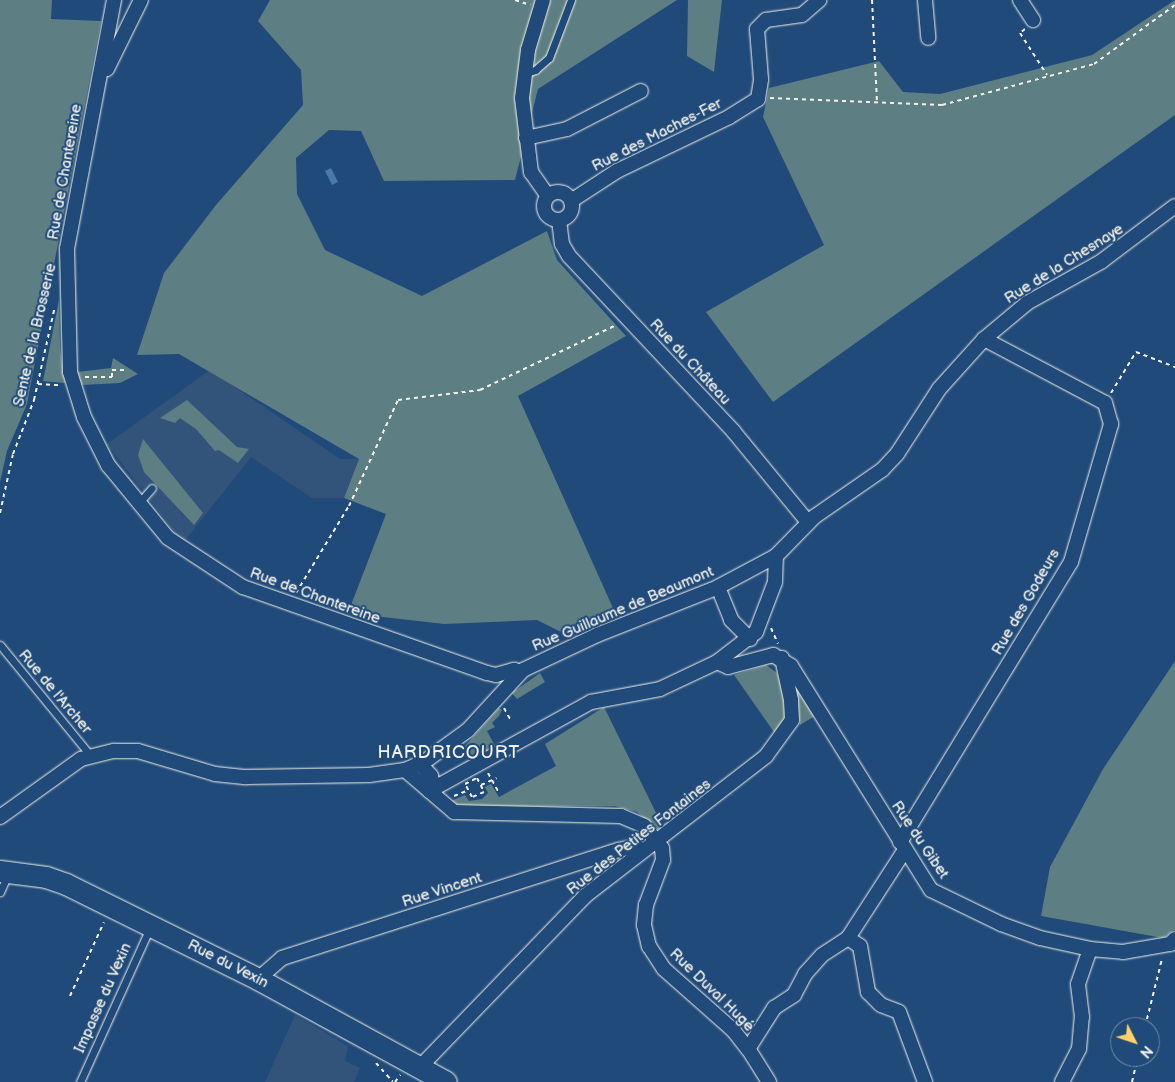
<!DOCTYPE html>
<html>
<head>
<meta charset="utf-8">
<style>
  body { margin:0 }
  #map { position:relative; width:1175px; height:1082px; overflow:hidden; background:#1f4a7a; font-family:"Balsamiq Sans",sans-serif }
  div>[style] { position:absolute }
  .built>* { inset:0; background:#32547b }
  .green>* { inset:0; background:#5d7e82 }
  .water>* { inset:0; background:#4a79a6 }
  .path>* { height:2px; margin-top:-1px; transform-origin:0; background:repeating-linear-gradient(90deg,#f4f1e8 0 4px,transparent 0 8px) }
  .roads { filter:drop-shadow(0 0 1px #f4f1e8) drop-shadow(0 0 1px #f4f1e8) }
  .service>* { height:7px; margin:-3.5px; padding:0 3.5px; transform-origin:3.5px; border-radius:3.5px; background:#1f4a7a }
  .minor>* { height:14px; margin:-7px; padding:0 7px; transform-origin:7px; border-radius:7px; background:#1f4a7a }
  .minor>.ring { margin:-7px; padding:0; box-sizing:content-box; background:none; border:14px solid #1f4a7a; border-radius:50% }
  .primary>* { height:21px; margin:-10.5px; padding:0 10.5px; transform-origin:10.5px; border-radius:10.5px; background:#1f4a7a }
  span { translate:-50% -50%; white-space:nowrap; text-align:center; line-height:1.15; -webkit-text-stroke:4px #1f4a7a; paint-order:stroke }
  .street-label { font-size:15px; color:#f4f1e8 }
  .quarter-label { font-size:18px; color:#f4f1e8; letter-spacing:1px }
  .north { position:absolute; left:1110px; top:1017px; width:50px; height:50px; box-sizing:border-box; background:#1f4a7a; border:1px solid #748da6; border-radius:50%; rotate:131deg; font-size:14px; font-weight:700; line-height:20px; text-align:center; color:#f4f1e8 }
  .north::after { content:''; display:block; margin:auto; width:18px; height:22px; background:#ffd166; clip-path:polygon(50% 0,100% 100%,50% 72%,0 100%) }
</style>
</head>
<body>
<div id="map">
  <div class="built">
    <i style="clip-path:polygon(210px 370px,340px 459px,359px 459px,344px 498px,312px 498px,251px 457px,183px 543px,107px 444px)"></i>
    <i style="clip-path:polygon(295px 1015px,348px 1046px,345px 1061px,360px 1068px,354px 1082px,265px 1082px)"></i>
  </div>
  <div class="green">
    <i style="clip-path:polygon(0 0,52px 0,51px 19px,101px 21px,27px 404px,7px 451px,0 482px)"></i>
    <i style="clip-path:polygon(270px 0,677px 0,538px 89px,515px 180px,384px 181px,361px 131px,329px 130px,296px 158px,297px 194px,325px 250px,422px 296px,547px 231px,557px 260px,626px 336px,518px 396px,617px 617px,569px 636px,537px 620px,444px 624px,348px 613px,386px 514px,344px 498px,359px 459px,179px 354px,137px 355px,164px 273px,216px 205px,303px 105px,301px 70px,258px 21px)"></i>
    <i style="clip-path:polygon(688px 0,722px 0,714px 72px,687px 56px)"></i>
    <i style="clip-path:polygon(1175px 0,1175px 115px,773px 402px,706px 312px,824px 245px,763px 117px,769px 88px,879px 61px,903px 92px,940px 94px,1092px 55px)"></i>
    <i style="clip-path:polygon(59px 300px,60px 349px,65px 383px,43px 381px)"></i>
    <i style="clip-path:polygon(113px 358px,138px 374px,120px 383px,81px 385px,77px 372px,111px 368px)"></i>
    <i style="clip-path:polygon(187px 400px,237px 447px,249px 449px,238px 463px,219px 450px,215px 451px,196px 429px,180px 418px,175px 423px,160px 418px)"></i>
    <i style="clip-path:polygon(143px 439px,203px 513px,194px 525px,144px 472px,138px 455px)"></i>
    <i style="clip-path:polygon(1175px 661px,1175px 929px,1163px 938px,1041px 916px,1050px 867px,1103px 769px)"></i>
    <i style="clip-path:polygon(766px 665px,777px 673px,783px 691px,787px 717px,776px 735px,734px 675px)"></i>
    <i style="clip-path:polygon(540px 673px,545px 682px,517px 699px,512px 693px)"></i>
    <i style="clip-path:polygon(792px 679px,815px 716px,800px 725px,798px 707px)"></i>
    <i style="clip-path:polygon(604px 707px,664px 829px,657px 829px,637px 812px,615px 806px,462px 807px,451px 801px,465px 795px,469px 801px,482px 799px,488px 793px,485px 787px,491px 784px,499px 797px,556px 766px,545px 744px)"></i>
    <i style="clip-path:polygon(499px 708px,502px 710px,499px 716px,492px 723px,495px 727px,487px 731px,495px 746px,475px 758px,467px 755px,465px 746px)"></i>
  </div>
  <div class="water">
    <i style="clip-path:polygon(331px 168px,338px 182px,332px 185px,325px 171px)"></i>
  </div>
  <div class="path">
    <i style="left:515px;top:0;width:16px;rotate:18deg"></i>
    <i style="left:872px;top:0;width:101px;rotate:87.2deg"></i>
    <i style="left:1025px;top:29px;width:6px;rotate:141deg"></i>
    <i style="left:1020px;top:33px;width:50px;rotate:57.3deg"></i>
    <i style="left:770px;top:98px;width:172px;rotate:2.3deg"></i>
    <i style="left:942px;top:105px;width:157px;rotate:-15.1deg"></i>
    <i style="left:1094px;top:64px;width:100px;rotate:-36.1deg"></i>
    <i style="left:85px;top:377px;width:27px"></i>
    <i style="left:112px;top:377px;width:7px;rotate:-90deg"></i>
    <i style="left:112px;top:370px;width:16px"></i>
    <i style="left:38px;top:384px;width:22px;rotate:3deg"></i>
    <i style="left:1111px;top:393px;width:48px;rotate:-58.6deg"></i>
    <i style="left:1136px;top:352px;width:42px;rotate:21deg"></i>
    <i style="left:0;top:513px;width:60px;rotate:-77.6deg"></i>
    <i style="left:13px;top:454px;width:58px;rotate:-68.7deg"></i>
    <i style="left:34px;top:400px;width:96px;rotate:-77.4deg"></i>
    <i style="left:296px;top:593px;width:102px;rotate:-58.7deg"></i>
    <i style="left:349px;top:506px;width:117px;rotate:-65.2deg"></i>
    <i style="left:398px;top:400px;width:83px;rotate:-7deg"></i>
    <i style="left:480px;top:390px;width:151px;rotate:-25.5deg"></i>
    <i style="left:771px;top:628px;width:17px;rotate:66deg"></i>
    <i style="left:504px;top:708px;width:13px;rotate:61deg"></i>
    <i style="left:488px;top:773px;width:23px;rotate:61deg"></i>
    <i style="left:477px;top:778px;width:16px;rotate:63deg"></i>
    <i style="left:484px;top:792px;width:13px;rotate:157deg"></i>
    <i style="left:472px;top:797px;width:15px;rotate:-118deg"></i>
    <i style="left:465px;top:784px;width:13px;rotate:-27deg"></i>
    <i style="left:481px;top:785px;width:17px;rotate:-24deg"></i>
    <i style="left:454px;top:796px;width:16px;rotate:-22deg"></i>
    <i style="left:70px;top:996px;width:81px;rotate:-65.3deg"></i>
    <i style="left:1145px;top:1027px;width:70px;rotate:-76deg"></i>
    <i style="left:376px;top:1063px;width:25px;rotate:48deg"></i>
    <i style="left:395px;top:1082px;width:9px;rotate:-54deg"></i>
    <i style="left:1132px;top:1082px;width:26px;rotate:-77deg"></i>
  </div>
  <div class="roads">
    <div class="service">
      <i style="left:523px;top:74px;width:13px;rotate:-18deg"></i>
      <i style="left:535px;top:70px;width:18px;rotate:-41deg"></i>
      <i style="left:549px;top:58px;width:62px;rotate:-69.2deg"></i>
      <i style="left:138px;top:504px;width:21px;rotate:-49deg"></i>
      <i style="left:0;top:645px;width:142px;rotate:50.7deg"></i>
      <i style="left:0;top:892px;width:20px;rotate:-66deg"></i>
      <i style="left:80px;top:1082px;width:169px;rotate:-65.6deg"></i>
    </div>
    <div class="minor">
      <i style="left:114px;top:0;width:253px;rotate:100.7deg"></i>
      <i style="left:67px;top:249px;width:123px;rotate:88.6deg"></i>
      <i style="left:70px;top:372px;width:47px;rotate:72.7deg"></i>
      <i style="left:84px;top:417px;width:54px;rotate:63.4deg"></i>
      <i style="left:108px;top:465px;width:94px;rotate:50.6deg"></i>
      <i style="left:168px;top:538px;width:90px;rotate:33.2deg"></i>
      <i style="left:243px;top:587px;width:259px;rotate:19.4deg"></i>
      <i style="left:487px;top:673px;width:9px;rotate:13deg"></i>
      <i style="left:496px;top:675px;width:19px;rotate:-16deg"></i>
      <i style="left:514px;top:670px;width:6px;rotate:18deg"></i>
      <i style="left:543px;top:0;width:52px;rotate:106.7deg"></i>
      <i style="left:528px;top:50px;width:48px;rotate:97.1deg"></i>
      <i style="left:522px;top:98px;width:75px;rotate:83.1deg"></i>
      <i style="left:531px;top:172px;width:29px;rotate:55deg"></i>
      <i style="left:925px;top:0;width:38px;rotate:85deg"></i>
      <i style="left:1020px;top:0;width:24px;rotate:57deg"></i>
      <i style="left:107px;top:69px;width:77px;rotate:-63.8deg"></i>
      <i style="left:526px;top:138px;width:42px;rotate:-12.4deg"></i>
      <i style="left:567px;top:129px;width:83px;rotate:-27.2deg"></i>
      <i class="ring" style="left:544px;top:192px;width:14px;height:14px"></i>
      <i style="left:571px;top:201px;width:55px;rotate:-33.1deg"></i>
      <i style="left:617px;top:171px;width:124px;rotate:-25.7deg"></i>
      <i style="left:729px;top:117px;width:34px;rotate:-32deg"></i>
      <i style="left:758px;top:99px;width:20px;rotate:-81deg"></i>
      <i style="left:761px;top:79px;width:50px;rotate:-94.6deg"></i>
      <i style="left:757px;top:29px;width:13px;rotate:-45deg"></i>
      <i style="left:766px;top:20px;width:36px;rotate:-8deg"></i>
      <i style="left:802px;top:15px;width:23px;rotate:-41deg"></i>
      <i style="left:559px;top:220px;width:24px;rotate:83deg"></i>
      <i style="left:562px;top:244px;width:14px;rotate:60deg"></i>
      <i style="left:569px;top:256px;width:241px;rotate:46.8deg"></i>
      <i style="left:734px;top:432px;width:117px;rotate:50.6deg"></i>
      <i style="left:718px;top:587px;width:35px;rotate:68deg"></i>
      <i style="left:731px;top:620px;width:27px;rotate:45deg"></i>
      <i style="left:717px;top:662px;width:12px;rotate:24deg"></i>
      <i style="left:728px;top:667px;width:47px;rotate:-14.9deg"></i>
      <i style="left:773px;top:655px;width:21px;rotate:31deg"></i>
      <i style="left:791px;top:666px;width:264px;rotate:58deg"></i>
      <i style="left:931px;top:890px;width:78px;rotate:25.9deg"></i>
      <i style="left:1001px;top:924px;width:41px;rotate:19.7deg"></i>
      <i style="left:1040px;top:938px;width:51px;rotate:12.4deg"></i>
      <i style="left:1090px;top:949px;width:33px;rotate:5deg"></i>
      <i style="left:1123px;top:952px;width:48px;rotate:-9.7deg"></i>
      <i style="left:1170px;top:944px;width:7px;rotate:-45deg"></i>
      <i style="left:420px;top:764px;width:16px;rotate:47deg"></i>
      <i style="left:431px;top:776px;width:18px;rotate:77deg"></i>
      <i style="left:405px;top:770px;width:65px;rotate:40.6deg"></i>
      <i style="left:454px;top:812px;width:167px;rotate:1.4deg"></i>
      <i style="left:621px;top:816px;width:25px;rotate:23deg"></i>
      <i style="left:644px;top:826px;width:28px;rotate:51deg"></i>
      <i style="left:662px;top:848px;width:12px;rotate:85deg"></i>
      <i style="left:663px;top:860px;width:48px;rotate:110.7deg"></i>
      <i style="left:646px;top:905px;width:20px;rotate:96deg"></i>
      <i style="left:644px;top:925px;width:22px;rotate:77deg"></i>
      <i style="left:649px;top:946px;width:27px;rotate:57deg"></i>
      <i style="left:664px;top:969px;width:92px;rotate:41.5deg"></i>
      <i style="left:733px;top:1030px;width:24px;rotate:52deg"></i>
      <i style="left:429px;top:791px;width:185px;rotate:-28.8deg"></i>
      <i style="left:591px;top:702px;width:70px;rotate:-10.7deg"></i>
      <i style="left:660px;top:689px;width:63px;rotate:-25.3deg"></i>
      <i style="left:717px;top:662px;width:49px;rotate:-37.6deg"></i>
      <i style="left:756px;top:632px;width:53px;rotate:-69.2deg"></i>
      <i style="left:775px;top:582px;width:26px;rotate:-88deg"></i>
      <i style="left:0;top:817px;width:100px;rotate:-35.6deg"></i>
      <i style="left:81px;top:759px;width:34px;rotate:-14deg"></i>
      <i style="left:114px;top:751px;width:24px"></i>
      <i style="left:138px;top:751px;width:80px;rotate:16.6deg"></i>
      <i style="left:215px;top:774px;width:31px;rotate:6deg"></i>
      <i style="left:246px;top:777px;width:123px;rotate:-0.9deg"></i>
      <i style="left:369px;top:775px;width:36px;rotate:-8deg"></i>
      <i style="left:405px;top:770px;width:21px;rotate:-23deg"></i>
      <i style="left:424px;top:762px;width:54px;rotate:-36deg"></i>
      <i style="left:468px;top:730px;width:81px;rotate:-47.5deg"></i>
      <i style="left:523px;top:670px;width:82px;rotate:-25.3deg"></i>
      <i style="left:597px;top:635px;width:130px;rotate:-21.6deg"></i>
      <i style="left:718px;top:587px;width:66px;rotate:-28.1deg"></i>
      <i style="left:776px;top:556px;width:54px;rotate:-45.7deg"></i>
      <i style="left:814px;top:517px;width:83px;rotate:-34.7deg"></i>
      <i style="left:882px;top:470px;width:22px;rotate:-47deg"></i>
      <i style="left:897px;top:454px;width:77px;rotate:-57.1deg"></i>
      <i style="left:939px;top:389px;width:67px;rotate:-48deg"></i>
      <i style="left:984px;top:339px;width:56px;rotate:-39.9deg"></i>
      <i style="left:1027px;top:303px;width:86px;rotate:-29.2deg"></i>
      <i style="left:1102px;top:261px;width:91px;rotate:-37deg"></i>
      <i style="left:900px;top:842px;width:328px;rotate:-58.6deg"></i>
      <i style="left:1071px;top:562px;width:144px;rotate:-73.8deg"></i>
      <i style="left:1111px;top:424px;width:22px;rotate:-106deg"></i>
      <i style="left:1105px;top:403px;width:137px;rotate:-152.1deg"></i>
      <i style="left:848px;top:938px;width:105px;rotate:-57.1deg"></i>
      <i style="left:258px;top:979px;width:32px;rotate:-41deg"></i>
      <i style="left:282px;top:958px;width:354px;rotate:-17.8deg"></i>
      <i style="left:619px;top:850px;width:17px;rotate:-13deg"></i>
      <i style="left:636px;top:846px;width:8px;rotate:40deg"></i>
      <i style="left:419px;top:1068px;width:239px;rotate:-46deg"></i>
      <i style="left:585px;top:896px;width:229px;rotate:-37.7deg"></i>
      <i style="left:766px;top:756px;width:44px;rotate:-54.2deg"></i>
      <i style="left:792px;top:720px;width:20px;rotate:-93deg"></i>
      <i style="left:791px;top:700px;width:43px;rotate:-102.1deg"></i>
      <i style="left:769px;top:1082px;width:39px;rotate:-122deg"></i>
      <i style="left:748px;top:1049px;width:49px;rotate:-57.6deg"></i>
      <i style="left:774px;top:1008px;width:24px;rotate:-33deg"></i>
      <i style="left:794px;top:995px;width:24px;rotate:-62deg"></i>
      <i style="left:805px;top:974px;width:25px;rotate:-48deg"></i>
      <i style="left:822px;top:955px;width:31px;rotate:-33deg"></i>
      <i style="left:848px;top:938px;width:14px;rotate:34deg"></i>
      <i style="left:860px;top:946px;width:47px;rotate:80.1deg"></i>
      <i style="left:868px;top:992px;width:18px;rotate:45deg"></i>
      <i style="left:881px;top:1005px;width:19px;rotate:21deg"></i>
      <i style="left:899px;top:1012px;width:75px;rotate:69.6deg"></i>
      <i style="left:1062px;top:1082px;width:37px;rotate:-63deg"></i>
      <i style="left:1079px;top:1049px;width:32px;rotate:-85deg"></i>
      <i style="left:1082px;top:1017px;width:33px;rotate:-97deg"></i>
      <i style="left:1078px;top:984px;width:37px;rotate:-71deg"></i>
    </div>
    <div class="primary">
      <i style="left:0;top:871px;width:46px;rotate:7.4deg"></i>
      <i style="left:46px;top:877px;width:21px;rotate:19deg"></i>
      <i style="left:66px;top:884px;width:214px;rotate:26.3deg"></i>
      <i style="left:258px;top:979px;width:214px;rotate:28.7deg"></i>
    </div>
  </div>
  <div class="street-label">
    <span style="left:657px;top:135px;rotate:-27deg">Rue des Maches-Fer</span>
    <span style="left:65px;top:172px;rotate:-80deg">Rue de Chantereine</span>
    <span style="left:1064px;top:264px;rotate:-32deg">Rue de la Chesnaye</span>
    <span style="left:35px;top:335px;rotate:-77deg">Sente de la Brosserie</span>
    <span style="left:690px;top:362px;rotate:47deg">Rue du Château</span>
    <span style="left:315px;top:596px;rotate:20deg">Rue de Chantereine</span>
    <span style="left:1026px;top:602px;rotate:-60deg">Rue des Godeurs</span>
    <span style="left:623px;top:609px;rotate:-23deg">Rue Guillaume de Beaumont</span>
    <span style="left:55px;top:692px;rotate:50deg">Rue de l'Archer</span>
    <span style="left:639px;top:837px;rotate:-38deg">Rue des Petites Fontaines</span>
    <span style="left:920px;top:840px;rotate:56deg">Rue du Gibet</span>
    <span style="left:442px;top:890px;rotate:-18deg">Rue Vincent</span>
    <span style="left:228px;top:964px;rotate:27deg">Rue du Vexin</span>
    <span style="left:712px;top:990px;rotate:44deg">Rue Duval Hugé</span>
    <span style="left:103px;top:998px;rotate:-66deg">Impasse du Vexin</span>
  </div>
  <div class="quarter-label">
    <span style="left:449px;top:753px">HARDRICOURT</span>
  </div>
  <div class="north">N</div>
</div>
</body>
</html>
